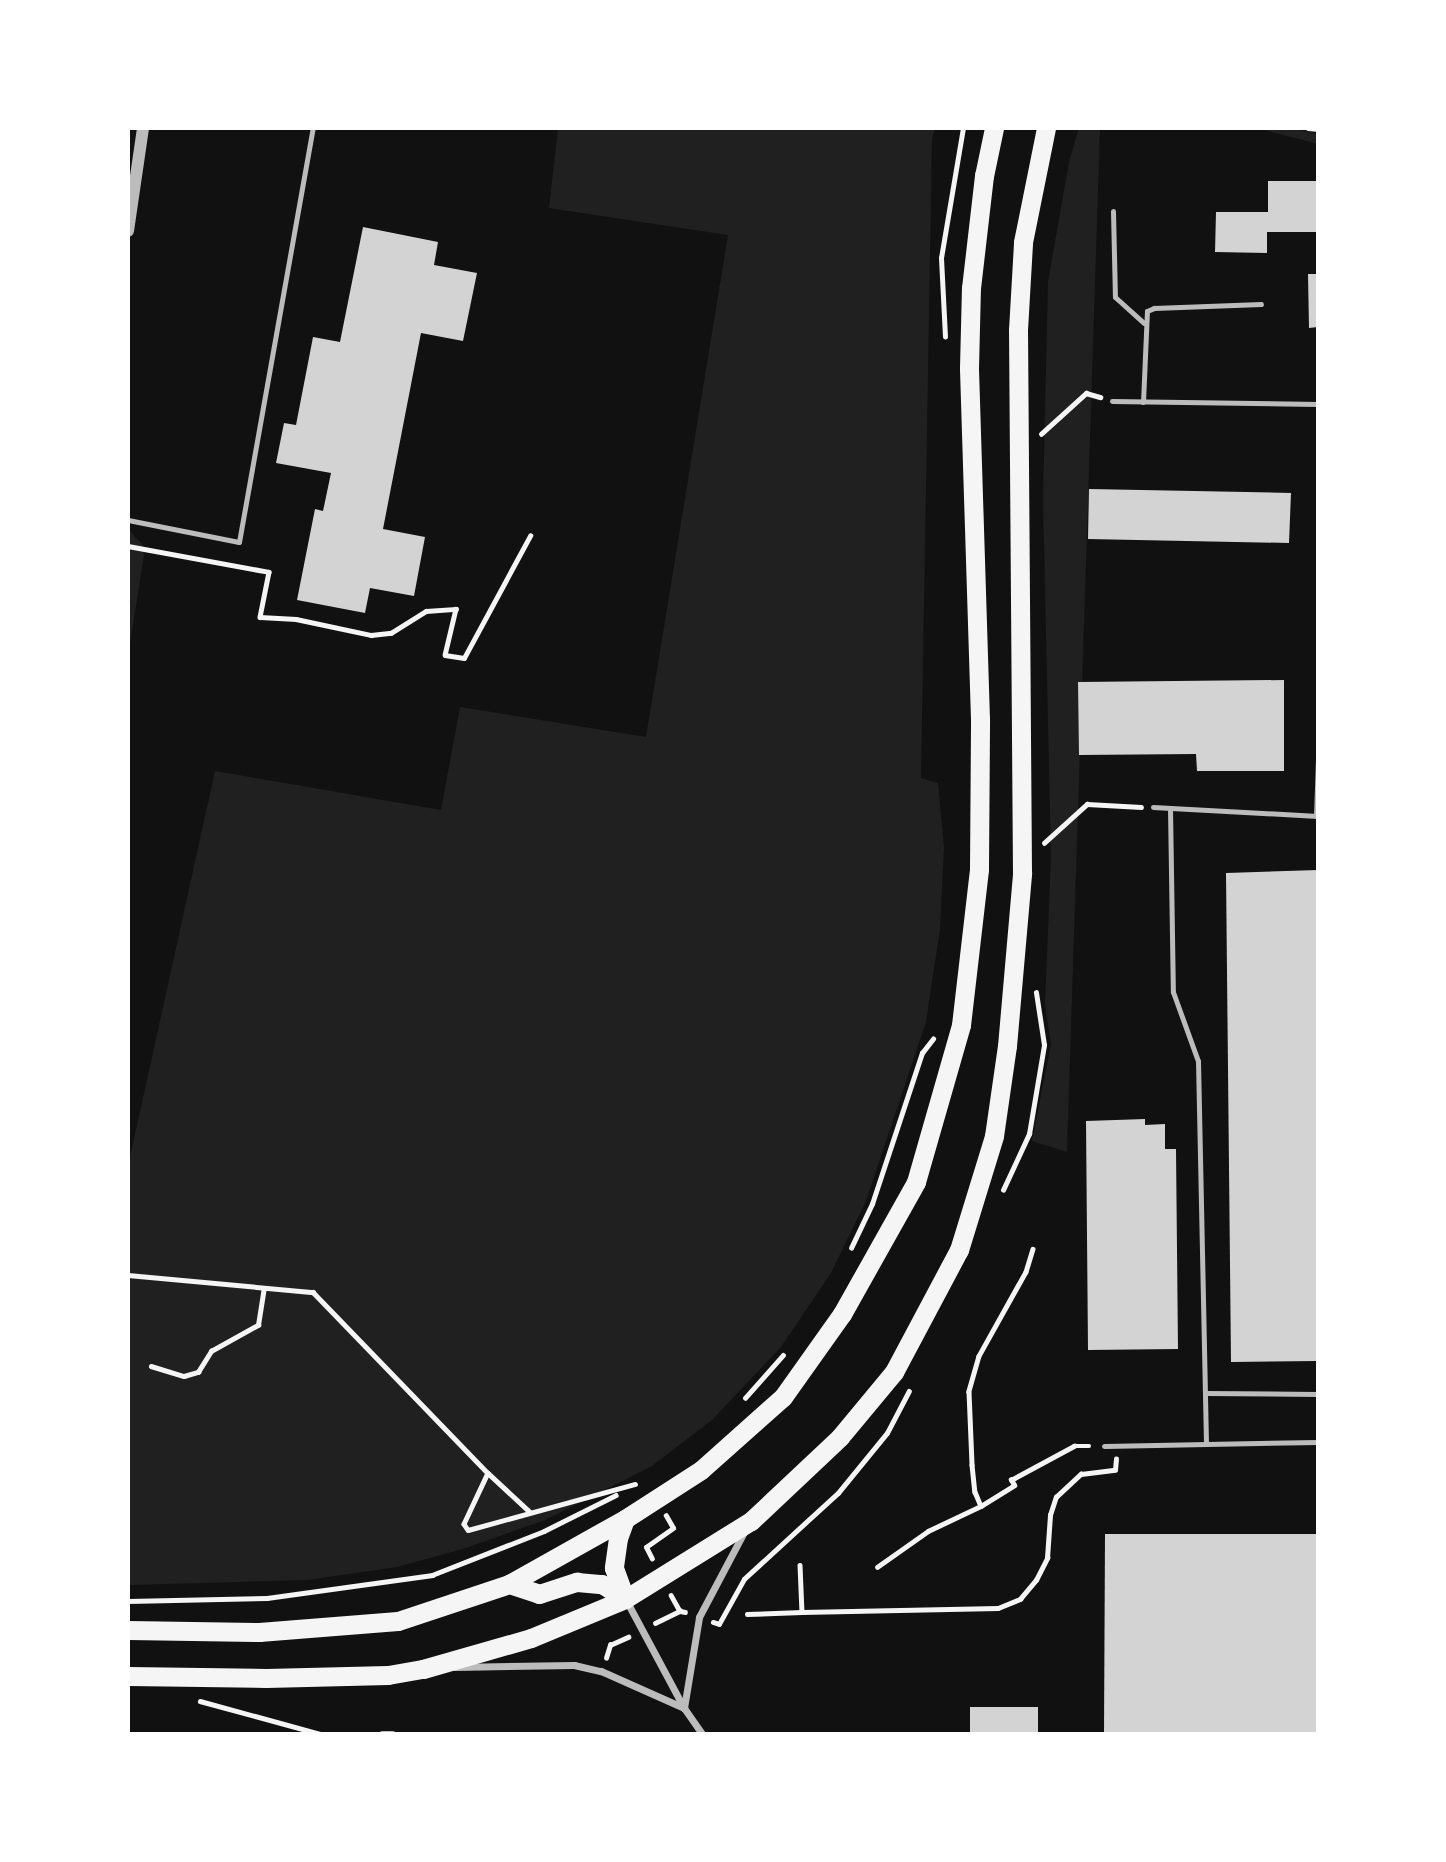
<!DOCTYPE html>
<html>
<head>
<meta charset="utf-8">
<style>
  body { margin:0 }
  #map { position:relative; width:1446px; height:1862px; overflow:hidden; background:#111; font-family:"Roboto Condensed",sans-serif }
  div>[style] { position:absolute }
  .green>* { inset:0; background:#202020 }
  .building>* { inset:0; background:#d3d3d3 }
  .path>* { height:4.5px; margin:-2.25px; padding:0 2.25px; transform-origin:2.25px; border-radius:2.25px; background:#f5f5f5 }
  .service>* { height:5px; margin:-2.5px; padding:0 2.5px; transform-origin:2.5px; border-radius:2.5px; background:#bcbcbc }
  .minor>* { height:7px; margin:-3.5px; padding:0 3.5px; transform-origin:3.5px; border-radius:3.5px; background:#bcbcbc }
  .tertiary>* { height:12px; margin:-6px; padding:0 6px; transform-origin:6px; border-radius:6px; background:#bcbcbc }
  .trunk>* { height:19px; margin:-9.5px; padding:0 9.5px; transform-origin:9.5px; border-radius:9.5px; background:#f5f5f5 }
  span { translate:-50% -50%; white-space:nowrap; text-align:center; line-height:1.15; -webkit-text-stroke:6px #fff; paint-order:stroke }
  .frame { position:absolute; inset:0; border:130px solid #fff; pointer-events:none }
</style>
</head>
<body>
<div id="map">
  <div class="green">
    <i style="clip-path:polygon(558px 128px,935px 128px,932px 139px,921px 778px,938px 783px,944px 847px,940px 929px,926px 1022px,866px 1201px,831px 1273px,781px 1347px,712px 1420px,652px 1466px,545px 1520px,466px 1548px,397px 1567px,308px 1580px,128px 1585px,128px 1166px,215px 771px,441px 810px,460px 707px,646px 737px,728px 235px,549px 208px)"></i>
    <i style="clip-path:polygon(1079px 128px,1100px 128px,1067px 1152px,1032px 1141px,1051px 1044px,1045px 1005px,1051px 856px,1043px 500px,1048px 282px,1069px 162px)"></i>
    <i style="clip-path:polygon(1257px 128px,1290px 128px,1318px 134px,1318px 144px)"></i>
    <i style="clip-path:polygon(128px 529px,142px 544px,144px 555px,128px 656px)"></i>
  </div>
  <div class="building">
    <i style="clip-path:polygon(1268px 181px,1318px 181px,1318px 232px,1267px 232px,1267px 253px,1215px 252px,1216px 212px,1268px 212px)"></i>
    <i style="clip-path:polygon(363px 227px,438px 242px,434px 265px,477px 273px,463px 341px,421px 333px,383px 529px,425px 537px,414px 596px,370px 588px,365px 613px,297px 600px,315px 509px,323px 511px,331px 473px,276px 463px,284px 423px,296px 425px,313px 337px,340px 342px)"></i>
    <i style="clip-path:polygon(1308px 274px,1318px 274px,1318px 327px,1309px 328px)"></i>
    <i style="clip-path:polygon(1089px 489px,1291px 493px,1289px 543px,1088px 539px)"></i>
    <i style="clip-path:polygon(1284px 680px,1284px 771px,1197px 771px,1196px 754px,1079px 755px,1078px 682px)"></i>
    <i style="clip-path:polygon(1318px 870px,1318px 1361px,1231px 1362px,1226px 873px)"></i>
    <i style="clip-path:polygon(1145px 1119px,1145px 1125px,1165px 1124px,1165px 1149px,1176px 1149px,1178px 1349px,1088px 1350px,1086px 1121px)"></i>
    <i style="clip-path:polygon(1105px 1534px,1318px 1534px,1318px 1734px,1104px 1734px)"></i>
    <i style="clip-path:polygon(970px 1707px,1038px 1707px,1038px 1734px,970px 1734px)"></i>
  </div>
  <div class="path">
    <i style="left:1308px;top:128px;width:10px;rotate:6deg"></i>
    <i style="left:945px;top:337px;width:79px;rotate:-92.9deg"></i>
    <i style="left:941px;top:258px;width:132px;rotate:-80.4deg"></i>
    <i style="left:1041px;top:434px;width:61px;rotate:-42.3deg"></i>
    <i style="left:1086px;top:393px;width:15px;rotate:16deg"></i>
    <i style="left:128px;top:546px;width:143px;rotate:10.4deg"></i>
    <i style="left:269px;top:572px;width:46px;rotate:101.3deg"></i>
    <i style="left:260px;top:617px;width:36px;rotate:3deg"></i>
    <i style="left:296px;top:619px;width:77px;rotate:12deg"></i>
    <i style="left:371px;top:635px;width:20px;rotate:-6deg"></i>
    <i style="left:391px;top:633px;width:41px;rotate:-32.2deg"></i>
    <i style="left:426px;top:611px;width:30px;rotate:-4deg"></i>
    <i style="left:456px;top:609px;width:47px;rotate:103.4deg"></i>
    <i style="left:445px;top:655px;width:19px;rotate:9deg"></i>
    <i style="left:464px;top:658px;width:139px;rotate:-61.6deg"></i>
    <i style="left:1044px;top:843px;width:58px;rotate:-42.2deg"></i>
    <i style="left:1087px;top:804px;width:54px;rotate:3.2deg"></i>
    <i style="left:1003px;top:1190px;width:62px;rotate:-65.1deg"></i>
    <i style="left:1029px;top:1134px;width:90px;rotate:-80.4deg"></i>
    <i style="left:1044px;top:1045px;width:53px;rotate:-98.7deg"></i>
    <i style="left:851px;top:1248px;width:49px;rotate:-64.5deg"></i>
    <i style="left:872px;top:1204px;width:159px;rotate:-71.7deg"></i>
    <i style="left:922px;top:1053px;width:18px;rotate:-52deg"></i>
    <i style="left:1033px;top:1249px;width:24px;rotate:107deg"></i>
    <i style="left:1026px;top:1272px;width:96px;rotate:119.2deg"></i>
    <i style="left:979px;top:1356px;width:37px;rotate:106deg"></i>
    <i style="left:969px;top:1392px;width:73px;rotate:87.6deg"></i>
    <i style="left:972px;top:1465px;width:27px;rotate:84deg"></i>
    <i style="left:975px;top:1492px;width:15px;rotate:67deg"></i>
    <i style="left:981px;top:1506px;width:39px;rotate:-32deg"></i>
    <i style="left:1014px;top:1485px;width:6px;rotate:-121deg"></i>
    <i style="left:1011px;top:1480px;width:72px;rotate:-28.4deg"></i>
    <i style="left:1074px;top:1446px;width:15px"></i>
    <i style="left:128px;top:1275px;width:186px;rotate:5.3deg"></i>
    <i style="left:313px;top:1292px;width:252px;rotate:46deg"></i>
    <i style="left:488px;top:1473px;width:56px;rotate:42.8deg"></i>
    <i style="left:151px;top:1366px;width:34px;rotate:17deg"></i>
    <i style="left:184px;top:1376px;width:15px;rotate:-16deg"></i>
    <i style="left:198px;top:1372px;width:25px;rotate:-58deg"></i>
    <i style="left:211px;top:1351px;width:54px;rotate:-29deg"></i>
    <i style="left:258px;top:1325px;width:37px;rotate:-81deg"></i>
    <i style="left:745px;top:1398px;width:57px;rotate:-48.5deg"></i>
    <i style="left:488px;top:1473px;width:56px;rotate:115.2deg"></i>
    <i style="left:464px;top:1524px;width:7px;rotate:56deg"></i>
    <i style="left:468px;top:1530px;width:173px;rotate:-15.4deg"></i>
    <i style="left:652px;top:1559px;width:13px;rotate:-117deg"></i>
    <i style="left:646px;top:1547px;width:33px;rotate:-35deg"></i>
    <i style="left:673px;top:1528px;width:14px;rotate:-120deg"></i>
    <i style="left:800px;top:1565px;width:47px;rotate:87.6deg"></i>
    <i style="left:802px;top:1612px;width:196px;rotate:-1.2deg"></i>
    <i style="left:998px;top:1608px;width:24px;rotate:-22deg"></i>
    <i style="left:1020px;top:1599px;width:25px;rotate:-50deg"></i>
    <i style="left:1036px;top:1580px;width:25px;rotate:-63deg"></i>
    <i style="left:1047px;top:1558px;width:43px;rotate:-86deg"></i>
    <i style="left:1050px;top:1515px;width:19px;rotate:-72deg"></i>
    <i style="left:1056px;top:1497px;width:34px;rotate:-43deg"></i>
    <i style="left:1081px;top:1474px;width:34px;rotate:-7deg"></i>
    <i style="left:1115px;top:1470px;width:11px;rotate:-85deg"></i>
    <i style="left:877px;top:1567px;width:62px;rotate:-35.2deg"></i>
    <i style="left:928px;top:1531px;width:59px;rotate:-25.3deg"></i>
    <i style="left:671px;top:1595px;width:18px;rotate:61deg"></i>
    <i style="left:128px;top:1601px;width:139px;rotate:-1.2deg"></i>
    <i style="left:267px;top:1598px;width:167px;rotate:-7.9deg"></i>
    <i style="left:432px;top:1575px;width:120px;rotate:-21.4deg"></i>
    <i style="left:544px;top:1531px;width:80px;rotate:-26.6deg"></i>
    <i style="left:747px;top:1614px;width:55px;rotate:-2.1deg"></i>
    <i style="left:713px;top:1622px;width:6px;rotate:18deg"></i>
    <i style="left:719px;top:1624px;width:51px;rotate:-60.9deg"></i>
    <i style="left:744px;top:1579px;width:127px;rotate:-42.5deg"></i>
    <i style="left:838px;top:1493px;width:77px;rotate:-50.8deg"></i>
    <i style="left:887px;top:1433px;width:47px;rotate:-62.4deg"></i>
    <i style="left:655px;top:1623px;width:28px;rotate:-26deg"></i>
    <i style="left:680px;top:1611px;width:5px;rotate:11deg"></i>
    <i style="left:606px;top:1658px;width:14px;rotate:-73deg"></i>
    <i style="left:610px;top:1645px;width:20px;rotate:-24deg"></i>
    <i style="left:200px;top:1701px;width:125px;rotate:15.3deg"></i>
  </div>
  <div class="service">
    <i style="left:1113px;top:211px;width:86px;rotate:88.7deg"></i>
    <i style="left:1115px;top:297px;width:39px;rotate:42deg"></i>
    <i style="left:1112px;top:401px;width:206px;rotate:0.8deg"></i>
    <i style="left:1143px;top:402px;width:91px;rotate:-87.5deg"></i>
    <i style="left:1147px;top:311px;width:8px;rotate:-23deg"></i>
    <i style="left:1154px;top:308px;width:107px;rotate:-2.1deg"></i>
    <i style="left:128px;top:520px;width:113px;rotate:11.2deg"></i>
    <i style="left:239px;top:542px;width:421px;rotate:-79.9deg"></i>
    <i style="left:1153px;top:807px;width:165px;rotate:3.1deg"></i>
    <i style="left:1170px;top:808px;width:184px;rotate:89.1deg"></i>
    <i style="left:1173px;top:992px;width:73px;rotate:70.1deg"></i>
    <i style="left:1198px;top:1061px;width:383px;rotate:88.8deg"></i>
    <i style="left:1316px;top:816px;width:58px;rotate:-88deg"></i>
    <i style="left:1205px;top:1393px;width:113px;rotate:0.5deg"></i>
    <i style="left:1104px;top:1446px;width:214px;rotate:-1.1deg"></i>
  </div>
  <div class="minor">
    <i style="left:626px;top:1600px;width:123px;rotate:61.8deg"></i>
    <i style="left:684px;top:1708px;width:32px;rotate:55deg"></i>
    <i style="left:455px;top:1667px;width:119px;rotate:-1deg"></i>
    <i style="left:574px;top:1665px;width:28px;rotate:13deg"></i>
    <i style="left:601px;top:1671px;width:91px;rotate:24deg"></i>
    <i style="left:684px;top:1708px;width:92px;rotate:-80.6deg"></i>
    <i style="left:699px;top:1617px;width:96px;rotate:-62.1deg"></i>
    <i style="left:382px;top:1734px;width:10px"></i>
  </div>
  <div class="tertiary">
    <i style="left:128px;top:231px;width:104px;rotate:-81.7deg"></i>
  </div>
  <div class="trunk">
    <i style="left:625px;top:1519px;width:20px;rotate:110deg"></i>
    <i style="left:618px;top:1538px;width:30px;rotate:98deg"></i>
    <i style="left:614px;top:1568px;width:33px;rotate:70deg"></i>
    <i style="left:509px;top:1584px;width:32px;rotate:18deg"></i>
    <i style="left:539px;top:1594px;width:40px;rotate:-18deg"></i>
    <i style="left:577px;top:1582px;width:25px;rotate:5deg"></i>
    <i style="left:602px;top:1584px;width:27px;rotate:33deg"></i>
    <i style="left:128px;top:1630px;width:131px;rotate:0.9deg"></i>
    <i style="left:259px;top:1632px;width:139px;rotate:-4.5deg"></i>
    <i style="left:398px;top:1621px;width:117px;rotate:-18.4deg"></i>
    <i style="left:509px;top:1584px;width:133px;rotate:-29.3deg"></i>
    <i style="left:625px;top:1519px;width:90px;rotate:-32.8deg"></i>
    <i style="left:701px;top:1470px;width:110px;rotate:-41.7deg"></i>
    <i style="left:783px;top:1397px;width:102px;rotate:-54.6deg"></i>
    <i style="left:842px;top:1314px;width:151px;rotate:-60.7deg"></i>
    <i style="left:916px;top:1182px;width:163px;rotate:-74deg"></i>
    <i style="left:961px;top:1025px;width:157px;rotate:-83.4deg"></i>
    <i style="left:979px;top:869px;width:150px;rotate:-89.6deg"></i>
    <i style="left:980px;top:719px;width:351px;rotate:-91.8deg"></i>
    <i style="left:969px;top:368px;width:80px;rotate:-88.6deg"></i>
    <i style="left:971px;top:288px;width:113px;rotate:-83.4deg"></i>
    <i style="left:984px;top:176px;width:49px;rotate:-78.2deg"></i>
    <i style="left:128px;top:1676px;width:138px;rotate:0.8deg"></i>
    <i style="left:266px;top:1678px;width:122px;rotate:-1.4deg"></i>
    <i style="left:388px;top:1675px;width:36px;rotate:-10deg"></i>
    <i style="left:423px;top:1669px;width:112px;rotate:-16deg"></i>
    <i style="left:531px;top:1638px;width:102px;rotate:-22.5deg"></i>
    <i style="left:625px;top:1599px;width:148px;rotate:-31.8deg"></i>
    <i style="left:751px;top:1521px;width:122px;rotate:-43.3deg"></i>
    <i style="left:840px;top:1437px;width:85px;rotate:-50.3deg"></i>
    <i style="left:894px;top:1372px;width:138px;rotate:-62deg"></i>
    <i style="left:959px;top:1250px;width:119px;rotate:-72.9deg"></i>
    <i style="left:994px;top:1136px;width:91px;rotate:-81.8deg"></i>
    <i style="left:1007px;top:1046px;width:174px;rotate:-85deg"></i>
    <i style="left:1022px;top:873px;width:543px;rotate:-90.42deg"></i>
    <i style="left:1018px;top:330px;width:88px;rotate:-86.7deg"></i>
    <i style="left:1023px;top:242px;width:116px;rotate:-78.6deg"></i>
  </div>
  <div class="frame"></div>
</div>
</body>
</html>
